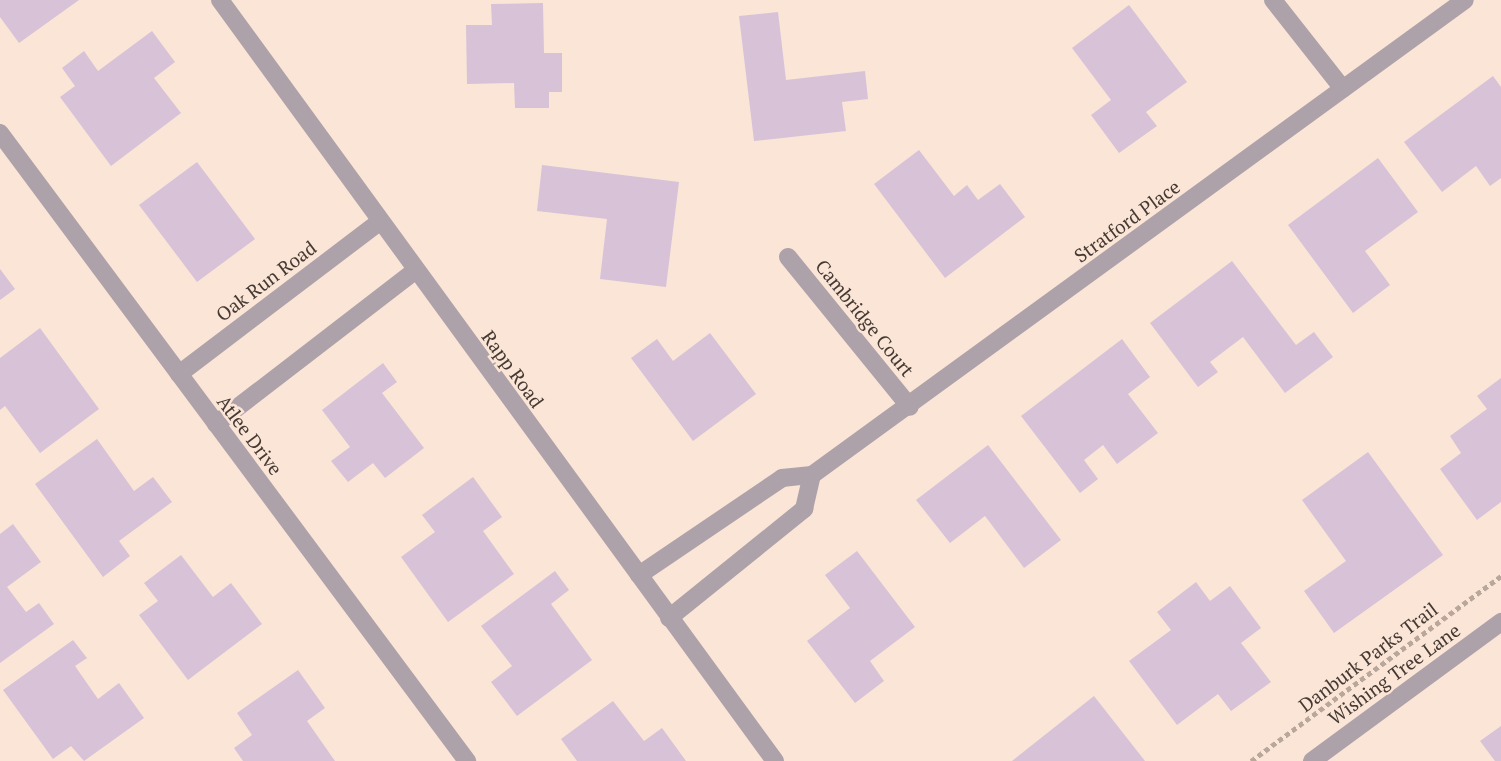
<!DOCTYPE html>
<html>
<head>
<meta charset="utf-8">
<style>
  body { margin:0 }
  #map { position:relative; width:1501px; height:761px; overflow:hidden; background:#fbe5d7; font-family:"PT Serif",serif }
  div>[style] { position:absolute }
  .building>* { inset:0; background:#d8c2d8 }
  .path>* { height:4.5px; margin-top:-2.25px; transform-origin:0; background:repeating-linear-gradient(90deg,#b9a79b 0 5px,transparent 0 8.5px) }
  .minor>* { height:18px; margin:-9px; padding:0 9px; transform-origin:9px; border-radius:9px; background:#aea2aa }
  .tertiary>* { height:18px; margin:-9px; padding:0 9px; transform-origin:9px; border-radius:9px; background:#aea2aa }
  span { translate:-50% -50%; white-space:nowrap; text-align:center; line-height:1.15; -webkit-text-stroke:5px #fbe5d7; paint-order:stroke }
  .street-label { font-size:19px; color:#453a33 }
</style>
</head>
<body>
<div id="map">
  <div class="building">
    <i style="clip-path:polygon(0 0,79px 0,19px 43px,0 17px)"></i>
    <i style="clip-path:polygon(543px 3px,544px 53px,562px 53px,562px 92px,549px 92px,549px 108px,515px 108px,514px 83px,467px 84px,466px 25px,492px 25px,491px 4px)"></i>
    <i style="clip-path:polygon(1129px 5px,1187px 82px,1146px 112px,1157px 126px,1119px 153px,1091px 115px,1111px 100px,1072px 48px)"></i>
    <i style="clip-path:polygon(778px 12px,786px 80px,865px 71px,868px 99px,842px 102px,846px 131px,754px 141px,739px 16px)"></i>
    <i style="clip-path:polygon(152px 31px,175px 62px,154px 78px,181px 113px,111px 166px,60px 97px,75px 86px,62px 68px,84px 51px,98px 71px)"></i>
    <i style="clip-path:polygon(1493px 76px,1501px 87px,1501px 178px,1490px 186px,1476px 166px,1442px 192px,1404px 142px)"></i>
    <i style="clip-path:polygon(919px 150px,954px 196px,967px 185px,978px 200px,1000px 184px,1025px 217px,945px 278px,874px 184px)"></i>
    <i style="clip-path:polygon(1378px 158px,1418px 212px,1365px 251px,1390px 285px,1353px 313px,1288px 225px)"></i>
    <i style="clip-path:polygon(197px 162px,255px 239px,197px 282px,139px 205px)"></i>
    <i style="clip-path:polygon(542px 165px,679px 182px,666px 287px,600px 279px,607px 219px,537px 211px)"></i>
    <i style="clip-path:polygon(1232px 261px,1296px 345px,1314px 332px,1333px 357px,1285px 393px,1243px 337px,1210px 362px,1218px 372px,1198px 387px,1150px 323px)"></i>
    <i style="clip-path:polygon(0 269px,15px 289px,0 300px)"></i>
    <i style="clip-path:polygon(40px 328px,99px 409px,40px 453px,5px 406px,0 410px,0 358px)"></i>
    <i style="clip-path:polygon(710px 333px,756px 394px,693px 441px,631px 358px,657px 339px,673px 361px)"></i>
    <i style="clip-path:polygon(1122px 339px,1150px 377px,1128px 394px,1158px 433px,1117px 464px,1103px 445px,1084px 460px,1098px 479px,1080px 493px,1021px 416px)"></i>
    <i style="clip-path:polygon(383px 363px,397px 382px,382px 393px,424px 448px,385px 478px,373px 463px,348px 482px,331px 461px,350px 447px,322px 410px)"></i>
    <i style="clip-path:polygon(1501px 378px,1501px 502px,1477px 520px,1440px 469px,1461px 453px,1450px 436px,1487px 409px,1477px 396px)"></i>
    <i style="clip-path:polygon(97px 439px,134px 491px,153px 477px,172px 502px,119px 541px,130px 556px,103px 577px,35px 484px)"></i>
    <i style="clip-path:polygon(988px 445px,1061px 540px,1024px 568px,985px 516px,950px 543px,916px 500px)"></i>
    <i style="clip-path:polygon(1368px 452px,1443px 555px,1334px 633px,1304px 591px,1346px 561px,1302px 500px)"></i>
    <i style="clip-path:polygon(473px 477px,502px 517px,483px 531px,514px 574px,448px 622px,401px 557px,435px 532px,422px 515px)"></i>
    <i style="clip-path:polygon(13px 524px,41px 562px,7px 587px,26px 612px,39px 603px,54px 624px,0 663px,0 534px)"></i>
    <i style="clip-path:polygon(857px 551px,915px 627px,870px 661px,884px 681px,855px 703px,807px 641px,850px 608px,825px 575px)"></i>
    <i style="clip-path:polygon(181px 555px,213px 597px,231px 583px,262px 624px,188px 680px,139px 615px,158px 601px,144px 583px)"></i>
    <i style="clip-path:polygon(555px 571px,569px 590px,551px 604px,592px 660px,517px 716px,491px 682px,512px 666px,481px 626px)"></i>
    <i style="clip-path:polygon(1196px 582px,1210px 601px,1230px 586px,1261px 628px,1241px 643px,1271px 682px,1231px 711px,1218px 694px,1177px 725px,1129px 661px,1171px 630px,1157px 612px)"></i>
    <i style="clip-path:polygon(73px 640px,87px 658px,75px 666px,98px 699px,119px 683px,144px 718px,84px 761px,71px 746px,53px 759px,3px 690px)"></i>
    <i style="clip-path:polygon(298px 670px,325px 708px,307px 721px,335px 761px,243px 761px,234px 748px,252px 735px,237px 713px)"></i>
    <i style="clip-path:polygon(1094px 696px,1145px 761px,1012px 761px)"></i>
    <i style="clip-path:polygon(613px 701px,644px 741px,662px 728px,686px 761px,577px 761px,561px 739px)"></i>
    <i style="clip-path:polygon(1501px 726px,1501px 761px,1495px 761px,1480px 741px)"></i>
  </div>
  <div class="path">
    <i style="left:1251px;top:761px;width:311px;rotate:-36.5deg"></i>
  </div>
  <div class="minor">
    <i style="left:1273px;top:0;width:113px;rotate:51.8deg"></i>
    <i style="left:0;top:133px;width:783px;rotate:53.36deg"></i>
    <i style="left:788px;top:257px;width:193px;rotate:50.9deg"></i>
    <i style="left:179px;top:374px;width:251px;rotate:-37.2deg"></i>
    <i style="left:216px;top:424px;width:251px;rotate:-37.6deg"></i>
    <i style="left:639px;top:575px;width:173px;rotate:-34.1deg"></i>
    <i style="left:782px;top:478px;width:30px;rotate:-6deg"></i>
    <i style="left:812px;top:475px;width:807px;rotate:-36.03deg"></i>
    <i style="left:669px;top:618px;width:174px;rotate:-38.9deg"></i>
    <i style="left:804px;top:509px;width:35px;rotate:-77deg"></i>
    <i style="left:1312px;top:761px;width:235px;rotate:-36.3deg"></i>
  </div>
  <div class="tertiary">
    <i style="left:220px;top:0;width:942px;rotate:53.9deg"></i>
  </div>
  <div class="street-label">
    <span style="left:1127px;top:221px;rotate:-36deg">Stratford Place</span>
    <span style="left:266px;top:281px;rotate:-37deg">Oak Run Road</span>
    <span style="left:865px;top:318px;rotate:51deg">Cambridge Court</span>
    <span style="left:513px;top:369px;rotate:54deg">Rapp Road</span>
    <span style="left:250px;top:435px;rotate:53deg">Atlee Drive</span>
    <span style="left:1368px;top:657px;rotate:-37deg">Danburk Parks Trail</span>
    <span style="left:1394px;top:674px;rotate:-36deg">Wishing Tree Lane</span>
  </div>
</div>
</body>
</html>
